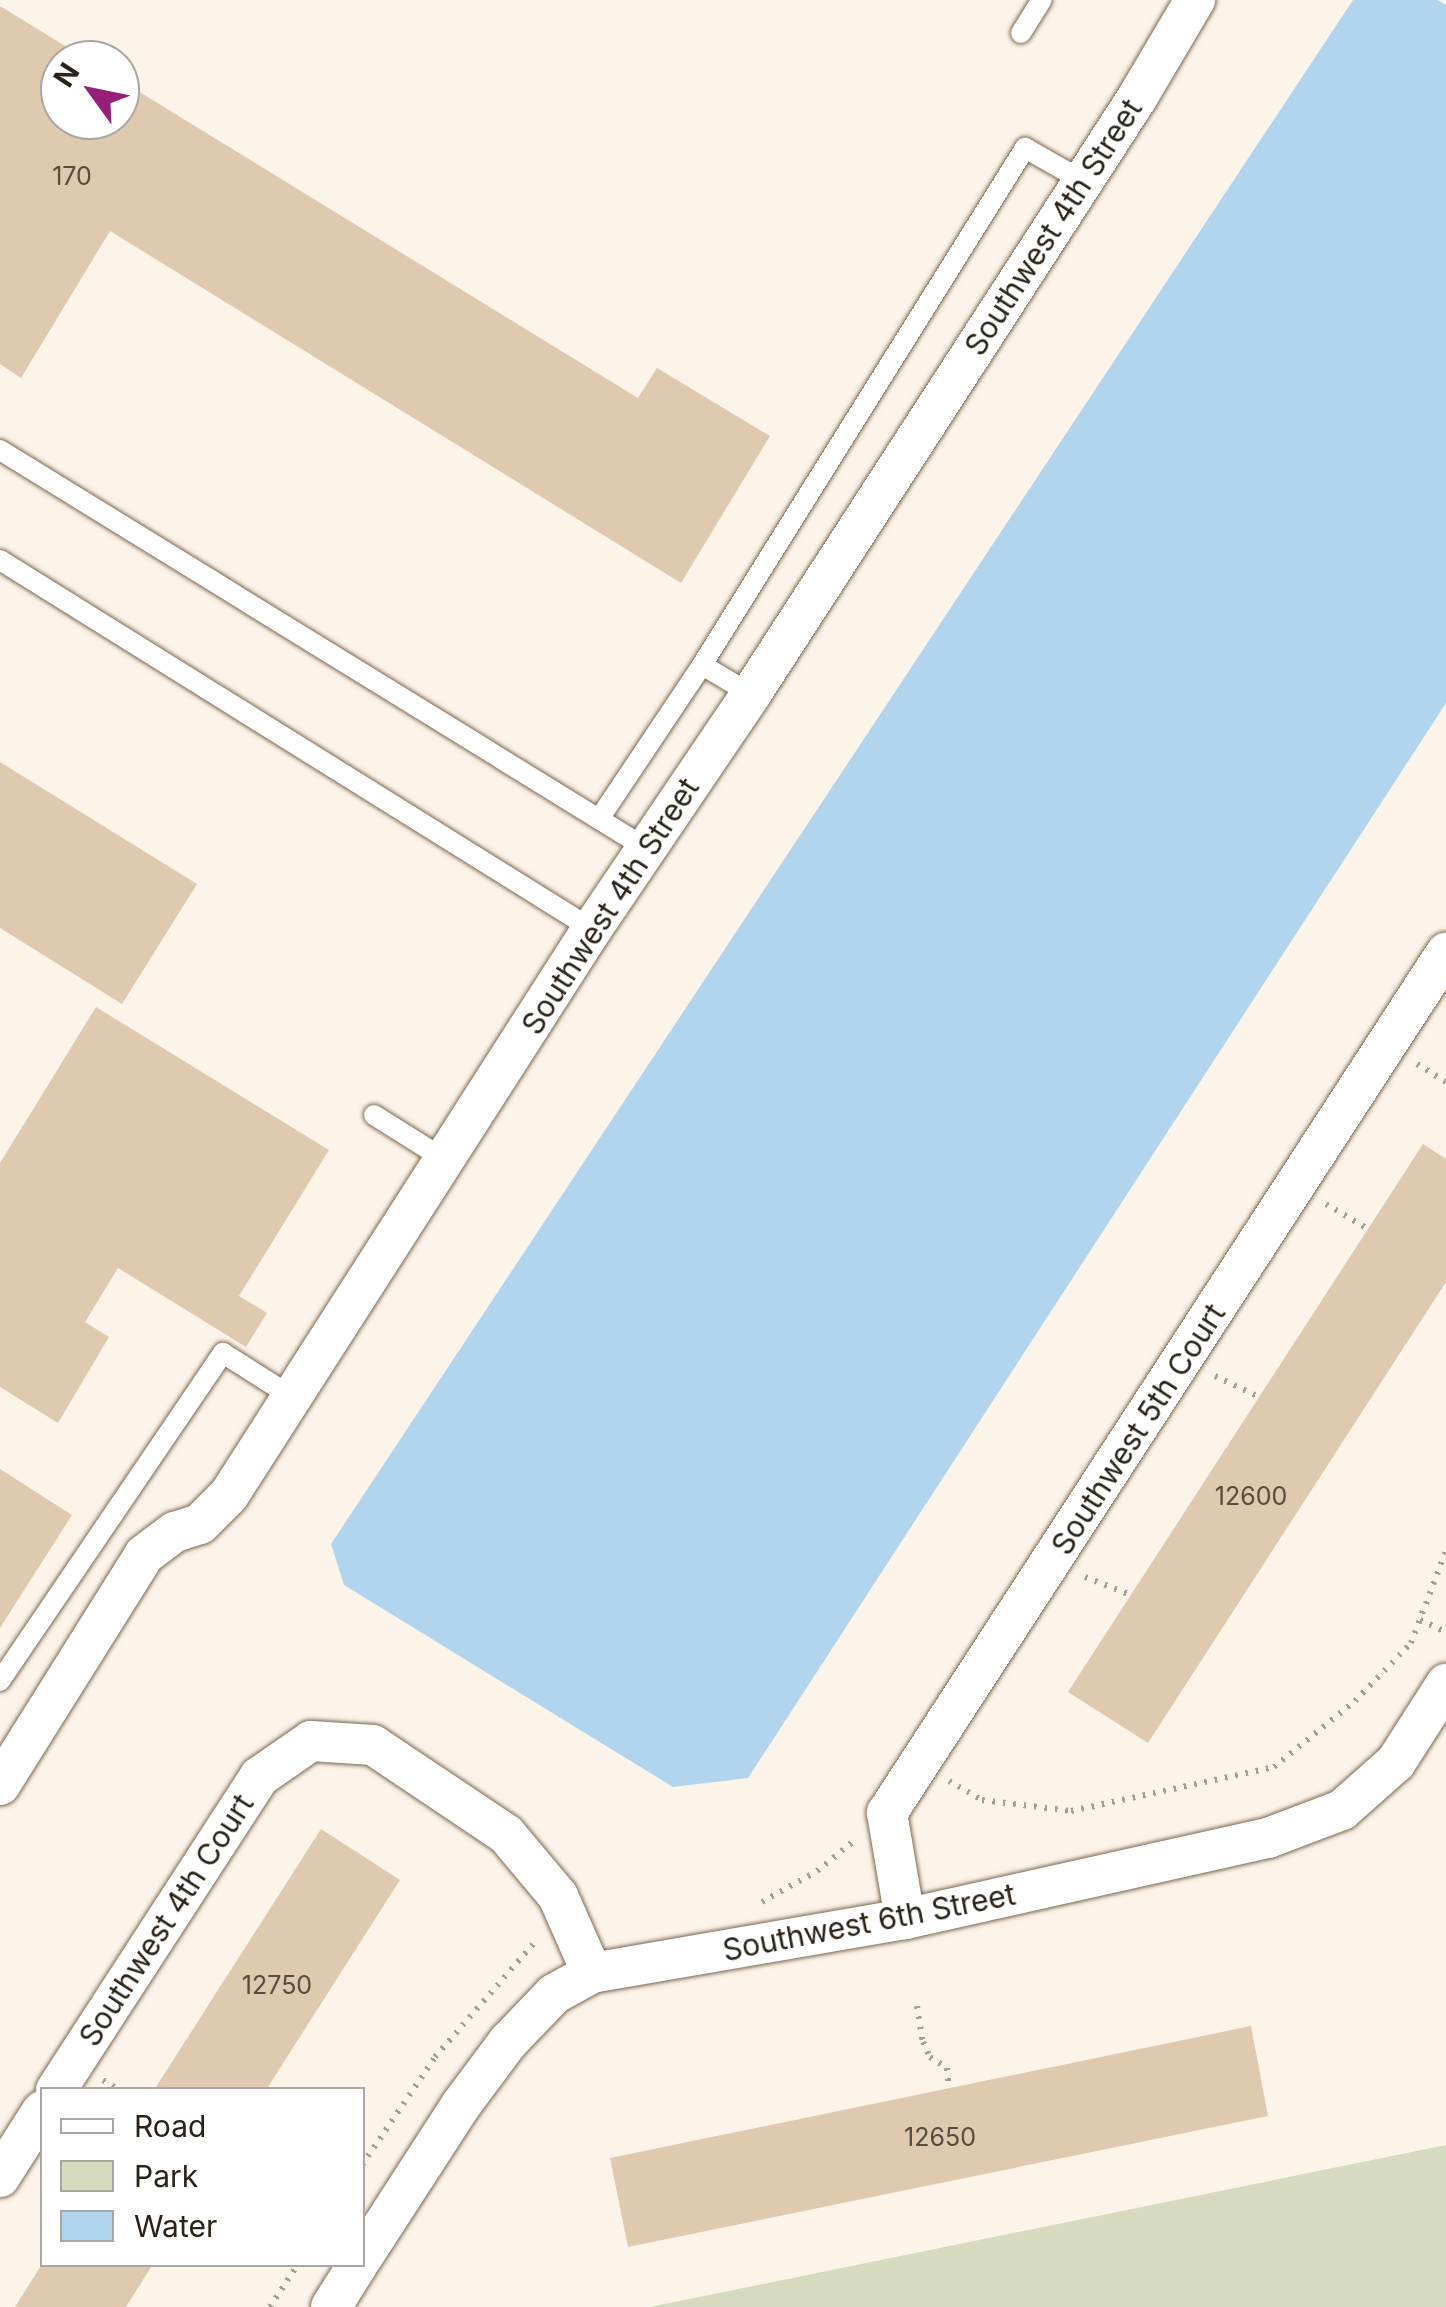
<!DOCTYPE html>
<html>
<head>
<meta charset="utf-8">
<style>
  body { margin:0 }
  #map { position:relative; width:1446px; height:2307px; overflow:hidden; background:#fdf4e9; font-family:Inter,sans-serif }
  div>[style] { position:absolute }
  .green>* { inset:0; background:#d6dbbf }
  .water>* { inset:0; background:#b1d5ee }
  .building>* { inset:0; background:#dfc9af }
  .path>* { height:6px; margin-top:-3px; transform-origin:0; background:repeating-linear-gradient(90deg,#a79e93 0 2.5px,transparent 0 10.5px) }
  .roads { filter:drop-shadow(0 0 2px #7b674f) drop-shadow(0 0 2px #7b674f) }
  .lane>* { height:20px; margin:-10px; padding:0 10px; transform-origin:10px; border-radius:10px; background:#fff }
  .street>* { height:40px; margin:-20px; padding:0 20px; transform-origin:20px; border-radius:20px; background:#fff }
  span { translate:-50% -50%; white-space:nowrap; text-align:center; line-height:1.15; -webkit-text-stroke:8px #fff; paint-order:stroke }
  .number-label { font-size:25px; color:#574c3e }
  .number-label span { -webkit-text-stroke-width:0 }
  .street-label { font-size:30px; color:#2a2218 }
  .legend { position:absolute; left:40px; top:2087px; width:325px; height:180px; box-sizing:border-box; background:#fff; border:2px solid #aaa7a3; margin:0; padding:12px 18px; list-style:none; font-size:30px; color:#2a2218 }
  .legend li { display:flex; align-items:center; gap:20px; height:50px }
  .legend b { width:50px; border:2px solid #aaa7a3 }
  .north { position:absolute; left:40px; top:40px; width:100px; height:100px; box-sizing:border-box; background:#fff; border:2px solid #aaa7a3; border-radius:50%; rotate:303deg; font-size:28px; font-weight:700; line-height:40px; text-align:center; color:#2a2218 }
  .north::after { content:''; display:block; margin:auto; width:35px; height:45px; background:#971f79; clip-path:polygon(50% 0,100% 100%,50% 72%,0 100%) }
</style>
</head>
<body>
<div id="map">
  <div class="green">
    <i style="clip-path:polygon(1446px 2145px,1446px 2307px,650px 2307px)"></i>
  </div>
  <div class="water">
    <i style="clip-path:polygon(1353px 0,1437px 0,1446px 5px,1446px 703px,748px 1778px,673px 1787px,344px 1585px,331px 1544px)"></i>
  </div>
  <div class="building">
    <i style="clip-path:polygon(0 6px,88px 60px,60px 60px,60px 120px,120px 120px,120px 80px,638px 398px,657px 368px,770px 436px,681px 583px,110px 231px,21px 378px,0 364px)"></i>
    <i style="clip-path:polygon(0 762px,197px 884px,122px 1004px,0 928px)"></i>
    <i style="clip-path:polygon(96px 1007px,329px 1150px,239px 1296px,267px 1313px,246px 1347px,118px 1268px,85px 1322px,109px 1337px,58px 1423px,0 1387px,0 1163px)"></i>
    <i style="clip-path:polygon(1423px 1144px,1446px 1159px,1446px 1282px,1148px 1743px,1068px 1692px)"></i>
    <i style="clip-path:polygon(0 1469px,72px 1515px,0 1628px)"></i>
    <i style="clip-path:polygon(321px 1829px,400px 1880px,266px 2090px,154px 2090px)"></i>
    <i style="clip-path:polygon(1251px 2026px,1268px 2116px,628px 2247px,610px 2158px)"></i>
    <i style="clip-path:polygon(42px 2264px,153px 2264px,126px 2307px,15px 2307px)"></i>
  </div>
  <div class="path">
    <i style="left:1417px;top:1064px;width:34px;rotate:32deg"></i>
    <i style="left:1326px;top:1204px;width:49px;rotate:30.8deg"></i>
    <i style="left:1215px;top:1376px;width:49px;rotate:25.5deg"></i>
    <i style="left:1085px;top:1577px;width:49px;rotate:21.4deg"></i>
    <i style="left:1420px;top:1620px;width:29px;rotate:25deg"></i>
    <i style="left:949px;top:1781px;width:38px;rotate:30deg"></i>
    <i style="left:982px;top:1800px;width:90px;rotate:7deg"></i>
    <i style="left:1071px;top:1811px;width:208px;rotate:-12.2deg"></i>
    <i style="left:1274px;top:1767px;width:104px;rotate:-39.2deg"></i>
    <i style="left:1355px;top:1701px;width:81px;rotate:-46deg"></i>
    <i style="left:1411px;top:1643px;width:98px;rotate:-69.2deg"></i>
    <i style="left:762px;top:1902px;width:63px;rotate:-29.4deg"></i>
    <i style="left:817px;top:1871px;width:49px;rotate:-39.2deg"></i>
    <i style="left:917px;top:2006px;width:36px;rotate:81deg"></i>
    <i style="left:923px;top:2042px;width:17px;rotate:65deg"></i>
    <i style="left:930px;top:2057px;width:20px;rotate:33deg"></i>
    <i style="left:947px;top:2068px;width:21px;rotate:85deg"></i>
    <i style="left:103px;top:2080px;width:19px;rotate:32deg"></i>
    <i style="left:362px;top:2165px;width:130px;rotate:-55.9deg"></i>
    <i style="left:435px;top:2057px;width:154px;rotate:-49deg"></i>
    <i style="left:270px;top:2307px;width:51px;rotate:-56.9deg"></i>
  </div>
  <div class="roads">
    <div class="lane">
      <i style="left:1021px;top:33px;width:39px;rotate:-58deg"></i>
      <i style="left:0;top:450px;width:759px;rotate:31.64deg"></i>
      <i style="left:0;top:560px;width:698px;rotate:31.94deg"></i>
      <i style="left:702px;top:665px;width:57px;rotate:30.6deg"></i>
      <i style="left:599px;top:819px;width:185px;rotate:-56.2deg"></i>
      <i style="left:702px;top:665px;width:610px;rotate:-58deg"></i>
      <i style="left:1025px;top:148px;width:67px;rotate:29.6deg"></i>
      <i style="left:374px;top:1115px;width:83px;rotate:32.2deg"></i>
      <i style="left:0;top:1681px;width:397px;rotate:-55.8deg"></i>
      <i style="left:223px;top:1353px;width:82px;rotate:32.5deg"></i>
    </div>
    <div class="street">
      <i style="left:0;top:1785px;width:271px;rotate:-57.9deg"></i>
      <i style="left:144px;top:1555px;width:39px;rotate:-37deg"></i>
      <i style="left:175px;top:1532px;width:26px;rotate:-18deg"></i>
      <i style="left:200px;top:1524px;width:41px;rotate:-45deg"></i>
      <i style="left:229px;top:1495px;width:672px;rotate:-57.33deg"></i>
      <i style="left:592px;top:929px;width:284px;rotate:-55.9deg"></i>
      <i style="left:751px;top:694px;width:710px;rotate:-57.07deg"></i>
      <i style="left:1137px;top:98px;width:114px;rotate:-59.4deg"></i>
      <i style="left:905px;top:1919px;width:108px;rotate:-99.6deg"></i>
      <i style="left:887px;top:1813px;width:1026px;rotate:-56.98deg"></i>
      <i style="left:56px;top:2090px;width:373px;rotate:-57deg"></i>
      <i style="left:259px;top:1777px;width:63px;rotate:-34.7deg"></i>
      <i style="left:311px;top:1741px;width:62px;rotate:3.7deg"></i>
      <i style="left:373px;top:1745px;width:160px;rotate:33.8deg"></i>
      <i style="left:506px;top:1834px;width:81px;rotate:50deg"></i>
      <i style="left:558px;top:1896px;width:84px;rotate:66.2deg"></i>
      <i style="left:0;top:2177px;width:78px;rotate:-57.5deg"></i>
      <i style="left:362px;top:2258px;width:182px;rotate:-57.1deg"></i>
      <i style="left:461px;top:2105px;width:79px;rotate:-53.3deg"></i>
      <i style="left:508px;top:2042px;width:66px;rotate:-46.2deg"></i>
      <i style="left:554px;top:1994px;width:43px;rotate:-28.9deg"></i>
      <i style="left:592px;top:1973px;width:318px;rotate:-9.8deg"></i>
      <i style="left:905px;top:1919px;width:372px;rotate:-12.6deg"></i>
      <i style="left:1268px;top:1838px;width:79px;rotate:-20.7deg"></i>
      <i style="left:1342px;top:1810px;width:72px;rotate:-41.6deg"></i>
      <i style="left:1396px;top:1762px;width:93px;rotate:-57.3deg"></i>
      <i style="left:331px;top:2307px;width:51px;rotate:-57.9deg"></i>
    </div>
  </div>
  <div class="number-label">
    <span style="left:72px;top:176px">170</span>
    <span style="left:1251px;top:1496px">12600</span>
    <span style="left:277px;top:1985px">12750</span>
    <span style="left:940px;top:2137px">12650</span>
  </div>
  <div class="street-label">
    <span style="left:1053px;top:227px;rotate:-57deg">Southwest 4th Street</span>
    <span style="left:610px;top:906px;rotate:-57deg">Southwest 4th Street</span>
    <span style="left:1138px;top:1429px;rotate:-57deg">Southwest 5th Court</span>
    <span style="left:166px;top:1920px;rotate:-57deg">Southwest 4th Court</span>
    <span style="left:869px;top:1922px;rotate:-11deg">Southwest 6th Street</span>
  </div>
  <ul class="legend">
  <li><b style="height:12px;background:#fff"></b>Road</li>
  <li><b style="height:28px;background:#d6dbbf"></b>Park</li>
  <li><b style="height:28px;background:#b1d5ee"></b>Water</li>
  </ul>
  <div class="north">N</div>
</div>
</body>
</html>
